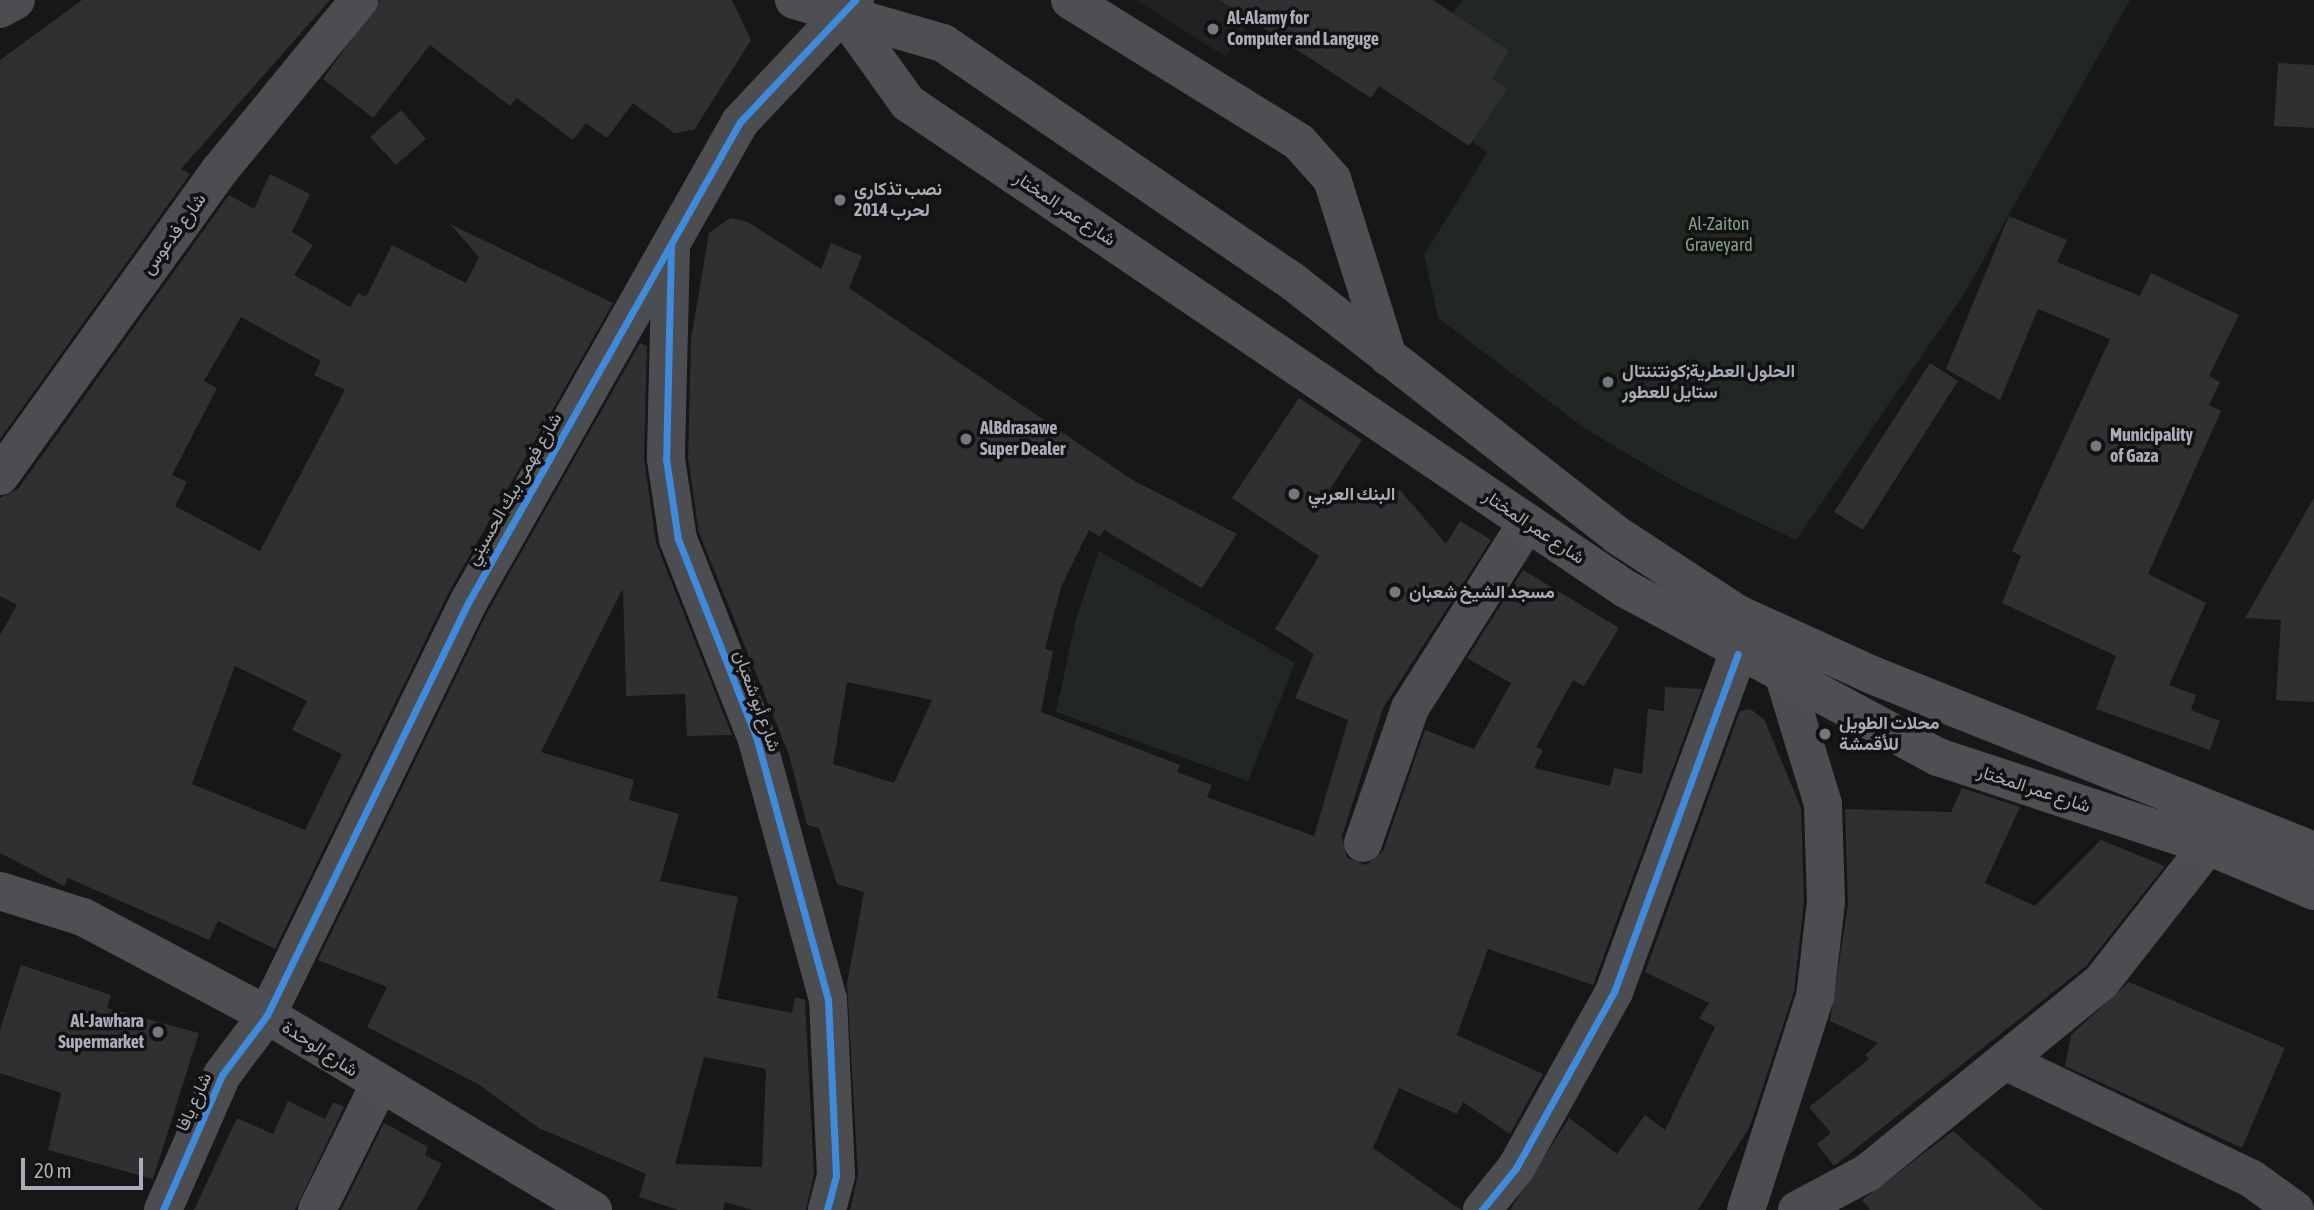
<!DOCTYPE html>
<html>
<head>
<meta charset="utf-8">
<style>
  body { margin:0 }
  #map { position:relative; width:2314px; height:1210px; overflow:hidden; background:#171718; font-family:"Asap Condensed",Vazirmatn,sans-serif }
  div>[style] { position:absolute }
  .built>* { inset:0; background:#212123 }
  .green>* { inset:0; background:#212722 }
  .building>* { inset:0; background:#303032 }
  .minor>* { height:38px; margin:-19px; padding:0 19px; transform-origin:19px; border-radius:19px; background:#4c4d50 }
  .major>* { height:38px; margin:-19px; padding:0 19px; transform-origin:19px; border-radius:19px; background:#4e4f52 }
  .cycleway>* { height:7px; margin:-3.5px; padding:0 3.5px; transform-origin:3.5px; border-radius:3.5px; background:#408adc }
  .dots>* { width:19px; height:19px; translate:-50% -50%; box-sizing:border-box; border:4px solid #121213; border-radius:50% }
  span { translate:-50% -50%; white-space:nowrap; text-align:center; line-height:1.15; -webkit-text-stroke:7px #121213; paint-order:stroke }
  .poi-label { font-size:18px; color:#aaadb7; font-weight:700 }
  .left { translate:0 -50%; text-align:left }
  .right { translate:-100% -50%; text-align:right }
  .street-label { font-size:18px; color:#aaadb7 }
  .park-label { font-size:18px; color:#83a087 }
  .scale { position:absolute; left:21px; top:1158px; width:122px; height:32px; box-sizing:border-box; border:4px solid #aaadb7; border-top:0; padding-left:9px; font-size:21px; line-height:24px; white-space:nowrap; color:#aaadb7; -webkit-text-stroke:5px #121213; paint-order:stroke }
</style>
</head>
<body>
<div id="map">
  <div class="built">
    <i style="clip-path:polygon(1136px 0,1261px 0,1226px 57px)"></i>
  </div>
  <div class="green">
    <i style="clip-path:polygon(1462px 0,2130px 0,1964px 294px,1796px 540px,1682px 486px,1584px 428px,1438px 318px,1424px 255px,1487px 153px,1403px 89px)"></i>
    <i style="clip-path:polygon(1099px 551px,1295px 663px,1248px 781px,1056px 712px,1076px 619px)"></i>
  </div>
  <div class="building">
    <i style="clip-path:polygon(82px 0,330px 0,181px 169px,190px 174px,0 439px,0 60px)"></i>
    <i style="clip-path:polygon(380px 0,732px 0,751px 40px,694px 130px,674px 133px,633px 103px,607px 138px,586px 123px,573px 140px,517px 98px,510px 106px,430px 45px,373px 118px,323px 79px)"></i>
    <i style="clip-path:polygon(1220px 0,1433px 0,1509px 51px,1492px 78px,1507px 89px,1469px 146px,1379px 86px,1371px 98px)"></i>
    <i style="clip-path:polygon(2278px 63px,2314px 65px,2314px 128px,2274px 126px)"></i>
    <i style="clip-path:polygon(401px 110px,426px 139px,396px 165px,370px 137px)"></i>
    <i style="clip-path:polygon(evenodd,270px 174px,310px 194px,292px 232px,313px 245px,294px 275px,350px 307px,358px 293px,366px 297px,392px 245px,466px 283px,479px 257px,450px 224px,613px 303px,450px 590px,275px 949px,218px 921px,209px 940px,68px 878px,64px 886px,0 853px,0 635px,17px 605px,0 596px,0 498px,18px 489px,229px 195px,254px 209px,270px 174px,241px 317px,321px 361px,314px 375px,345px 390px,260px 551px,175px 506px,187px 482px,172px 475px,217px 388px,204px 381px,241px 317px,270px 174px,235px 666px,307px 701px,292px 730px,342px 754px,305px 830px,192px 784px,235px 666px)"></i>
    <i style="clip-path:polygon(2009px 216px,2067px 240px,2057px 262px,2140px 296px,2151px 273px,2239px 315px,2209px 376px,2220px 382px,2209px 405px,2221px 411px,2148px 574px,2206px 603px,2169px 685px,2196px 695px,2191px 710px,2220px 721px,2210px 750px,2096px 709px,2116px 656px,2002px 603px,2021px 556px,2012px 551px,2110px 339px,2038px 309px,2000px 400px,1946px 369px)"></i>
    <i style="clip-path:polygon(evenodd,730px 218px,748px 222px,821px 269px,831px 243px,862px 256px,849px 288px,1131px 479px,1237px 534px,1202px 588px,1104px 530px,1100px 537px,1089px 530px,1061px 587px,1045px 649px,1053px 651px,1041px 712px,1180px 765px,1177px 772px,1212px 785px,1207px 797px,1314px 836px,1348px 720px,1295px 698px,1314px 654px,1275px 629px,1319px 556px,1232px 498px,1299px 398px,1362px 440px,1326px 495px,1400px 490px,1446px 544px,1460px 521px,1491px 540px,1383px 708px,1342px 836px,1347px 858px,1366px 865px,1383px 851px,1425px 730px,1474px 749px,1511px 683px,1467px 658px,1523px 570px,1619px 628px,1584px 686px,1573px 680px,1536px 747px,1543px 750px,1534px 768px,1610px 786px,1614px 768px,1642px 774px,1648px 709px,1664px 711px,1665px 687px,1702px 689px,1593px 985px,1488px 949px,1457px 1035px,1543px 1074px,1510px 1134px,1463px 1102px,1457px 1114px,1399px 1088px,1373px 1148px,1461px 1210px,850px 1210px,858px 1175px,847px 984px,864px 892px,837px 884px,819px 828px,807px 825px,789px 755px,699px 533px,688px 458px,691px 339px,709px 233px,730px 218px,847px 682px,932px 700px,894px 783px,833px 764px,847px 682px)"></i>
    <i style="clip-path:polygon(evenodd,640px 343px,647px 346px,644px 458px,656px 543px,732px 735px,687px 736px,685px 694px,626px 696px,623px 588px,541px 752px,634px 780px,629px 800px,679px 814px,660px 881px,738px 897px,717px 998px,792px 1013px,795px 997px,805px 1000px,814px 1174px,806px 1210px,752px 1210px,725px 1202px,723px 1210px,678px 1210px,639px 1197px,646px 1174px,539px 1128px,478px 1084px,367px 1027px,387px 987px,318px 960px,488px 611px,640px 343px,704px 1057px,766px 1069px,762px 1167px,675px 1164px,704px 1057px)"></i>
    <i style="clip-path:polygon(1930px 363px,1958px 381px,1863px 530px,1834px 512px)"></i>
    <i style="clip-path:polygon(2314px 498px,2314px 702px,2276px 700px,2281px 620px,2245px 618px)"></i>
    <i style="clip-path:polygon(1750px 709px,1764px 719px,1801px 808px,1804px 901px,1794px 992px,1750px 1126px,1698px 1210px,1510px 1210px,1569px 1118px,1617px 1154px,1645px 1115px,1665px 1130px,1715px 1027px,1699px 1018px,1709px 1003px,1645px 972px,1740px 711px)"></i>
    <i style="clip-path:polygon(1962px 788px,2020px 807px,1985px 883px,2035px 906px,2101px 840px,2165px 866px,2086px 966px,1834px 1166px,1817px 1144px,1831px 1133px,1809px 1107px,1869px 1059px,1865px 1055px,1878px 1043px,1830px 1021px,1848px 905px,1845px 809px,1951px 812px)"></i>
    <i style="clip-path:polygon(21px 965px,111px 995px,107px 1008px,199px 1033px,153px 1179px,48px 1150px,61px 1093px,0 1073px,0 1030px)"></i>
    <i style="clip-path:polygon(2129px 982px,2285px 1048px,2242px 1148px,2065px 1066px,2071px 1035px)"></i>
    <i style="clip-path:polygon(288px 1101px,325px 1119px,333px 1102px,344px 1107px,295px 1210px,194px 1210px,237px 1118px,273px 1134px)"></i>
    <i style="clip-path:polygon(384px 1123px,428px 1147px,425px 1155px,442px 1164px,417px 1210px,341px 1210px)"></i>
    <i style="clip-path:polygon(1953px 1131px,2043px 1210px,1870px 1210px,1862px 1200px)"></i>
  </div>
  <div class="minor">
    <i style="left:0;top:9px;width:18px;rotate:-29deg"></i>
    <i style="left:671px;top:248px;width:211px;rotate:91.4deg"></i>
    <i style="left:666px;top:459px;width:81px;rotate:81.5deg"></i>
    <i style="left:678px;top:539px;width:216px;rotate:68.5deg"></i>
    <i style="left:757px;top:740px;width:269px;rotate:74.7deg"></i>
    <i style="left:828px;top:999px;width:177px;rotate:87.4deg"></i>
    <i style="left:836px;top:1176px;width:35px;rotate:105deg"></i>
    <i style="left:0;top:476px;width:377px;rotate:-54.3deg"></i>
    <i style="left:220px;top:170px;width:220px;rotate:-50.7deg"></i>
    <i style="left:1363px;top:843px;width:143px;rotate:-70.8deg"></i>
    <i style="left:1410px;top:708px;width:219px;rotate:-57.7deg"></i>
    <i style="left:2007px;top:1062px;width:272px;rotate:25.5deg"></i>
    <i style="left:2252px;top:1179px;width:53px;rotate:35.8deg"></i>
    <i style="left:163px;top:1210px;width:147px;rotate:-66.4deg"></i>
    <i style="left:222px;top:1075px;width:75px;rotate:-53.1deg"></i>
    <i style="left:267px;top:1015px;width:461px;rotate:-64deg"></i>
    <i style="left:469px;top:601px;width:550px;rotate:-60.5deg"></i>
    <i style="left:740px;top:122px;width:168px;rotate:-46.7deg"></i>
    <i style="left:317px;top:1210px;width:137px;rotate:-63.6deg"></i>
    <i style="left:1482px;top:1210px;width:54px;rotate:-51deg"></i>
    <i style="left:1516px;top:1168px;width:201px;rotate:-60.9deg"></i>
    <i style="left:1614px;top:992px;width:360px;rotate:-69.9deg"></i>
    <i style="left:1746px;top:1210px;width:224px;rotate:-72.1deg"></i>
    <i style="left:1815px;top:997px;width:96px;rotate:-83.4deg"></i>
    <i style="left:1826px;top:902px;width:98px;rotate:-91.8deg"></i>
    <i style="left:1823px;top:804px;width:130px;rotate:-107deg"></i>
    <i style="left:1797px;top:1210px;width:79px;rotate:-27.9deg"></i>
    <i style="left:1867px;top:1173px;width:303px;rotate:-39.2deg"></i>
    <i style="left:2102px;top:981px;width:172px;rotate:-51.9deg"></i>
  </div>
  <div class="major">
    <i style="left:794px;top:0;width:155px;rotate:16.1deg"></i>
    <i style="left:943px;top:43px;width:422px;rotate:34.3deg"></i>
    <i style="left:1292px;top:281px;width:412px;rotate:38deg"></i>
    <i style="left:1617px;top:535px;width:142px;rotate:33.2deg"></i>
    <i style="left:1736px;top:613px;width:149px;rotate:24.5deg"></i>
    <i style="left:1872px;top:675px;width:476px;rotate:21.7deg"></i>
    <i style="left:1070px;top:0;width:269px;rotate:31.8deg"></i>
    <i style="left:1299px;top:142px;width:50px;rotate:48.3deg"></i>
    <i style="left:1332px;top:179px;width:187px;rotate:72.5deg"></i>
    <i style="left:844px;top:14px;width:110px;rotate:54.3deg"></i>
    <i style="left:908px;top:103px;width:865px;rotate:34.11deg"></i>
    <i style="left:1624px;top:588px;width:357px;rotate:28.3deg"></i>
    <i style="left:1938px;top:757px;width:284px;rotate:18.2deg"></i>
    <i style="left:2208px;top:846px;width:115px;rotate:23deg"></i>
    <i style="left:0;top:891px;width:87px;rotate:17.4deg"></i>
    <i style="left:83px;top:917px;width:208px;rotate:28deg"></i>
    <i style="left:267px;top:1015px;width:380px;rotate:30.9deg"></i>
  </div>
  <div class="cycleway">
    <i style="left:671px;top:246px;width:213px;rotate:91.3deg"></i>
    <i style="left:666px;top:459px;width:81px;rotate:81.5deg"></i>
    <i style="left:678px;top:539px;width:216px;rotate:68.5deg"></i>
    <i style="left:757px;top:740px;width:269px;rotate:74.7deg"></i>
    <i style="left:828px;top:999px;width:177px;rotate:87.4deg"></i>
    <i style="left:836px;top:1176px;width:35px;rotate:105deg"></i>
    <i style="left:163px;top:1210px;width:147px;rotate:-66.4deg"></i>
    <i style="left:222px;top:1075px;width:75px;rotate:-53.1deg"></i>
    <i style="left:267px;top:1015px;width:461px;rotate:-64deg"></i>
    <i style="left:469px;top:601px;width:550px;rotate:-60.5deg"></i>
    <i style="left:740px;top:122px;width:168px;rotate:-46.7deg"></i>
    <i style="left:1482px;top:1210px;width:54px;rotate:-51deg"></i>
    <i style="left:1516px;top:1168px;width:201px;rotate:-60.9deg"></i>
    <i style="left:1614px;top:992px;width:360px;rotate:-69.9deg"></i>
  </div>
  <div class="dots">
    <i style="left:1213px;top:29px;background:#77787f"></i>
    <i style="left:840px;top:200px;background:#77787f"></i>
    <i style="left:1608px;top:382px;background:#77787f"></i>
    <i style="left:966px;top:439px;background:#77787f"></i>
    <i style="left:2096px;top:446px;background:#77787f"></i>
    <i style="left:1294px;top:494px;background:#77787f"></i>
    <i style="left:1395px;top:592px;background:#77787f"></i>
    <i style="left:1825px;top:734px;background:#77787f"></i>
    <i style="left:158px;top:1032px;background:#77787f"></i>
  </div>
  <div class="poi-label">
    <span class="left" style="left:1227px;top:29px">Al-Alamy for<br>Computer and Languge</span>
    <span class="left" style="left:854px;top:200px">نصب تذكاري<br>لحرب 2014</span>
    <span class="left" style="left:1622px;top:382px">الحلول العطرية;كونتننتال<br>ستايل للعطور</span>
    <span class="left" style="left:980px;top:439px">AlBdrasawe<br>Super Dealer</span>
    <span class="left" style="left:2110px;top:446px">Municipality<br>of Gaza</span>
    <span class="left" style="left:1308px;top:494px">البنك العربي</span>
    <span class="left" style="left:1409px;top:592px">مسجد الشيخ شعبان</span>
    <span class="left" style="left:1839px;top:734px">محلات الطويل<br>للأقمشة</span>
    <span class="right" style="left:144px;top:1032px">Al-Jawhara<br>Supermarket</span>
  </div>
  <div class="street-label">
    <span style="left:1065px;top:209px;rotate:34deg">شارع عمر المختار</span>
    <span style="left:174px;top:234px;rotate:-54deg">شارع فدعوس</span>
    <span style="left:514px;top:489px;rotate:-60deg">شارع فهمى بيك الحسيني</span>
    <span style="left:1534px;top:527px;rotate:34deg">شارع عمر المختار</span>
    <span style="left:757px;top:701px;rotate:70deg">شارع أبو شعبان</span>
    <span style="left:2034px;top:789px;rotate:18deg">شارع عمر المختار</span>
    <span style="left:320px;top:1049px;rotate:33deg">شارع الوحدة</span>
    <span style="left:194px;top:1102px;rotate:-66deg">شارع يافا</span>
  </div>
  <div class="park-label">
    <span style="left:1719px;top:235px">Al-Zaiton<br>Graveyard</span>
  </div>
  <div class="scale">20 m</div>
</div>
</body>
</html>
